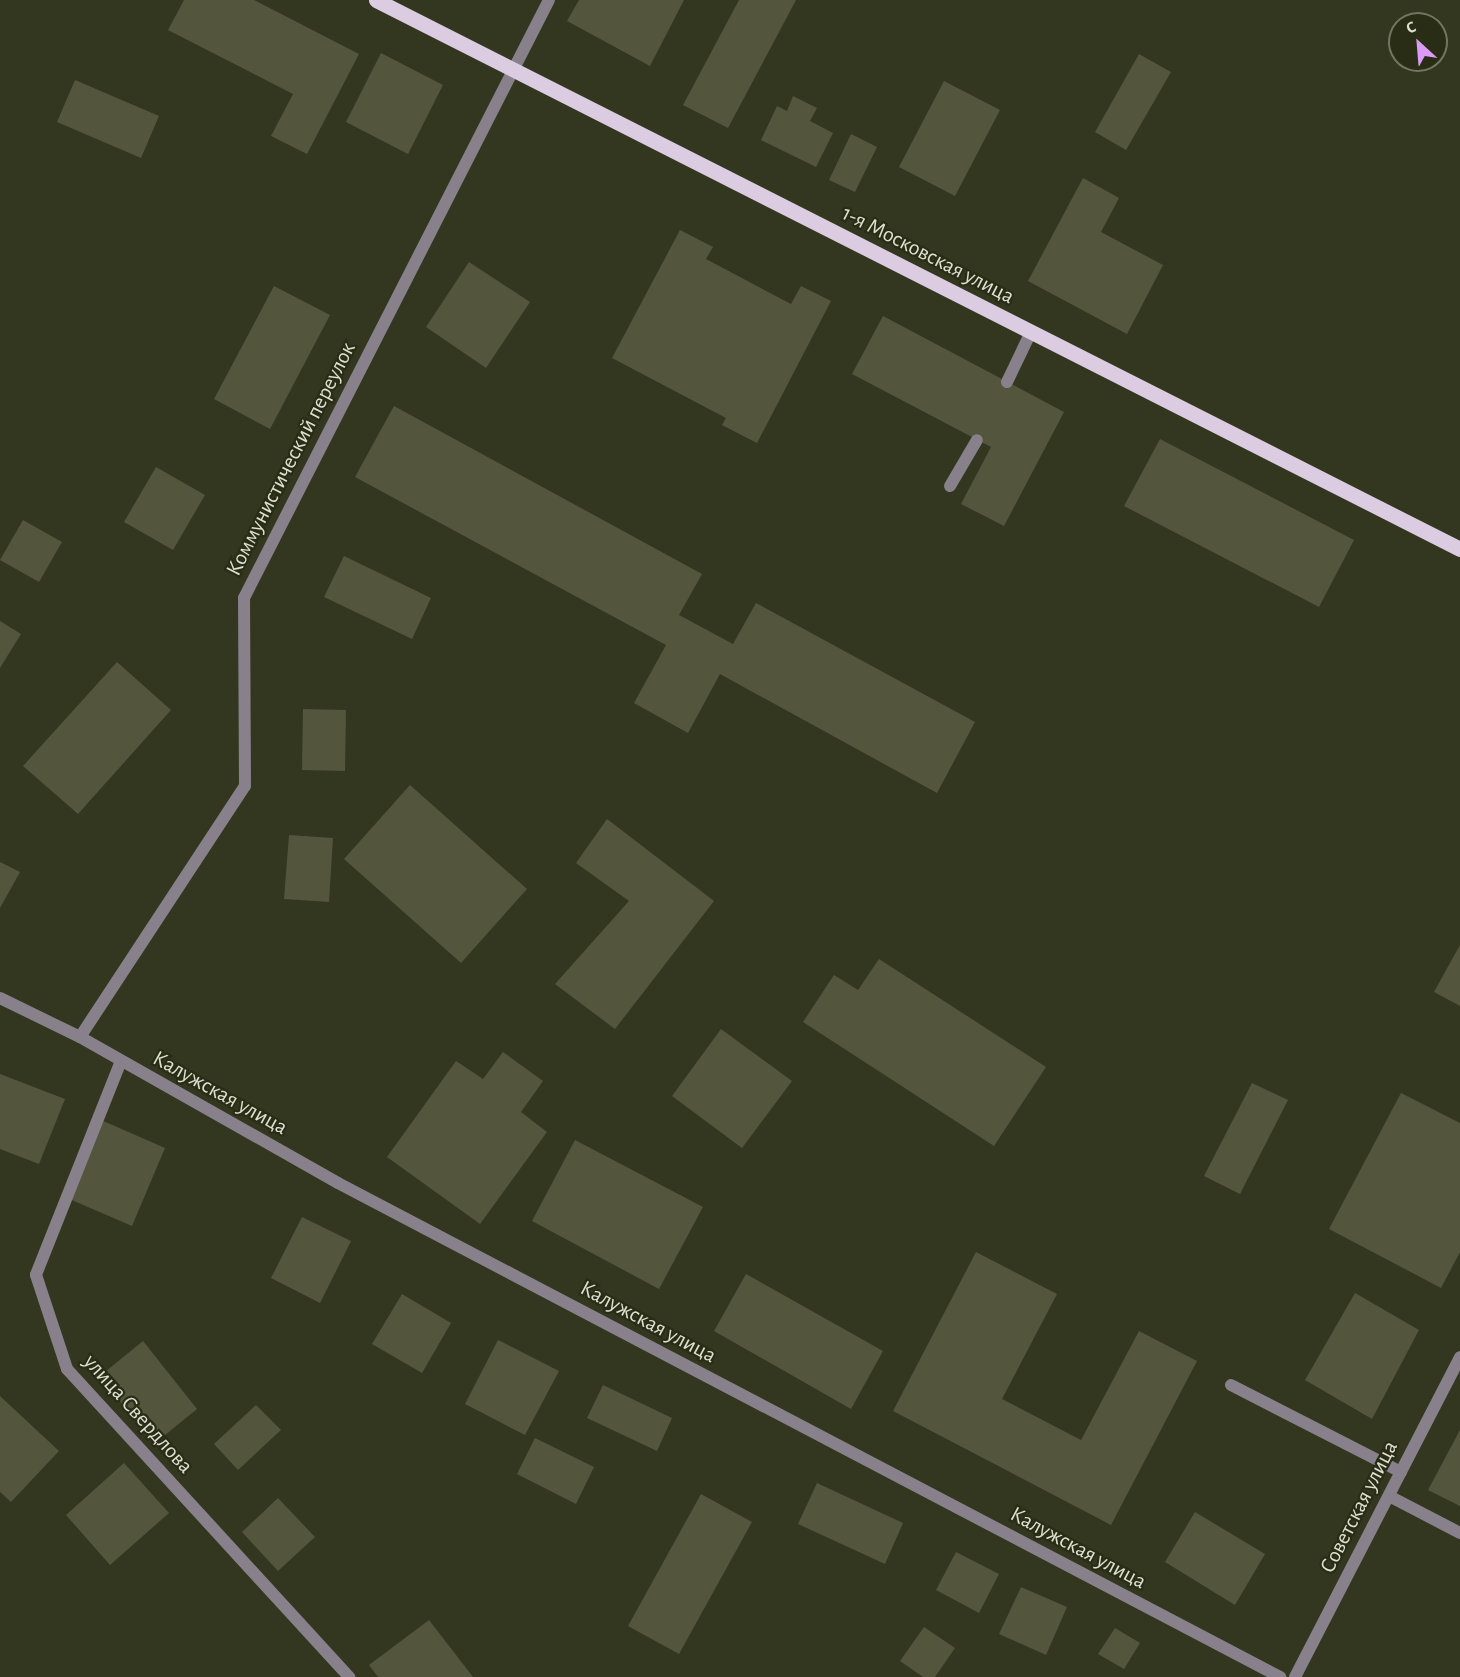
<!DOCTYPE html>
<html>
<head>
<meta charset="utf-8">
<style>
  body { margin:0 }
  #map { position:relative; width:1460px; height:1677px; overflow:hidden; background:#34371f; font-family:"Alegreya Sans",sans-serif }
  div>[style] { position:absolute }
  .building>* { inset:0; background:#53563d }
  .service>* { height:12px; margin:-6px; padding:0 6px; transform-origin:6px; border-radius:6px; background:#88818b }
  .minor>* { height:12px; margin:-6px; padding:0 6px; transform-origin:6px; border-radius:6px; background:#88818b }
  .tertiary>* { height:12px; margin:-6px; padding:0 6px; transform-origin:6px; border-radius:6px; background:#88818b }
  .primary>* { height:15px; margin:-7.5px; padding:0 7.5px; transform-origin:7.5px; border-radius:7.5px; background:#dbcce2 }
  span { translate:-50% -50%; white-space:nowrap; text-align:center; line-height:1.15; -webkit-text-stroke:4.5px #2a2d16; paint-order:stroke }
  .street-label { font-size:22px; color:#dee0d1 }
  .north { position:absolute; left:1388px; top:12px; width:60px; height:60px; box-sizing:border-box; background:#2a2d16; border:2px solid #727561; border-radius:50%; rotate:334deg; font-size:16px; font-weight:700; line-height:24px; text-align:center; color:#dee0d1 }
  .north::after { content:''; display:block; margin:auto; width:21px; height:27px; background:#da9af6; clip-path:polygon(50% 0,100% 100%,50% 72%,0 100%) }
</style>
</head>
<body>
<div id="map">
  <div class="building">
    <i style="clip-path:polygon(184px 0,254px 0,359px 54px,307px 154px,271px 136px,293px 94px,168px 30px)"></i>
    <i style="clip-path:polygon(579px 0,684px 0,650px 66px,567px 21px)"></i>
    <i style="clip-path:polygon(739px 0,796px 0,728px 128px,683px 105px)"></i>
    <i style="clip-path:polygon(381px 53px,443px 85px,408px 154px,346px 122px)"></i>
    <i style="clip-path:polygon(1139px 54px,1171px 72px,1126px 150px,1095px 132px)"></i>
    <i style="clip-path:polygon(75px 80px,159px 116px,141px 158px,57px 122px)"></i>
    <i style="clip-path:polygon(944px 81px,1000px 110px,955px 196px,899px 167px)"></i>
    <i style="clip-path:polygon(793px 96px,817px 108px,810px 121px,833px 133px,816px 167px,761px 140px,777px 106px,787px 111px)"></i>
    <i style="clip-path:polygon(851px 134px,877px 147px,855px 192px,829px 180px)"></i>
    <i style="clip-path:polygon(1083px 178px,1119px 198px,1101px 232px,1163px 265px,1127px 334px,1028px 281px)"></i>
    <i style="clip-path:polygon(680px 230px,713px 247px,706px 259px,791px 304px,801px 286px,831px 301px,757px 443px,722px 425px,726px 418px,612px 358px)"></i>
    <i style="clip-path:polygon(469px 262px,530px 302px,486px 368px,426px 327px)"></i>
    <i style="clip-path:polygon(274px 286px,330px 315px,270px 429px,214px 399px)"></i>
    <i style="clip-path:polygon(883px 316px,1064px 412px,1004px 526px,961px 504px,991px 447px,852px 374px)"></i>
    <i style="clip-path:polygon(394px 406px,702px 574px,679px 615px,733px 644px,756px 603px,975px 722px,937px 793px,720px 674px,688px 733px,634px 703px,666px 645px,355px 477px)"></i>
    <i style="clip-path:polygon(1160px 439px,1354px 540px,1319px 607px,1124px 506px)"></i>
    <i style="clip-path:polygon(156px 467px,205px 495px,173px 550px,124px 522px)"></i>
    <i style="clip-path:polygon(23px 520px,62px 542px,39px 582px,0 560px)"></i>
    <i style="clip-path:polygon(344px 556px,431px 598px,412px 639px,324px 597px)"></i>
    <i style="clip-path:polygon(0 621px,21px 634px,0 668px)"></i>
    <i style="clip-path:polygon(117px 662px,171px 710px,78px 814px,23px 766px)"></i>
    <i style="clip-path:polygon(303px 709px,346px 710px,345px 771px,302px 770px)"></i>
    <i style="clip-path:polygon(410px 785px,527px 889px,461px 963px,344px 859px)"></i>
    <i style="clip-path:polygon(607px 819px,714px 901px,615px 1029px,555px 984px,629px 901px,576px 863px)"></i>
    <i style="clip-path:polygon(289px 835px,333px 838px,329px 902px,284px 899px)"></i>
    <i style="clip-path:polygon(0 862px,20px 872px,0 908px)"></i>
    <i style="clip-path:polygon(1460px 945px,1460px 1006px,1434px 992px)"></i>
    <i style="clip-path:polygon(879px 959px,1046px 1067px,994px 1146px,803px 1022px,834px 975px,858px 990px)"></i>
    <i style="clip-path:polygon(721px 1029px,792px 1081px,742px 1148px,672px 1096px)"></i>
    <i style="clip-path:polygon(503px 1052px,543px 1081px,521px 1112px,547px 1132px,480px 1224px,387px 1157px,456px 1061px,483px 1079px)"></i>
    <i style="clip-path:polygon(0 1074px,65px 1099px,39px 1164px,0 1149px)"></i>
    <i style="clip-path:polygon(1252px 1083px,1288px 1100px,1240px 1194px,1204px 1176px)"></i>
    <i style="clip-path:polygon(1401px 1093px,1460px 1123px,1460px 1252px,1441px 1288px,1329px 1229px)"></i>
    <i style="clip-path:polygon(101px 1120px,165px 1148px,132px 1226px,67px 1198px)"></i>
    <i style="clip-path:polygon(575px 1140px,703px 1207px,659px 1289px,532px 1221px)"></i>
    <i style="clip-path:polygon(302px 1217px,351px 1241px,320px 1303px,271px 1278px)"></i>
    <i style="clip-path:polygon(976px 1252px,1057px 1294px,1002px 1399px,1081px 1440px,1139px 1331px,1197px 1361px,1111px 1525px,893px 1411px)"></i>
    <i style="clip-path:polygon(746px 1274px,883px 1351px,851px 1409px,714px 1331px)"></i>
    <i style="clip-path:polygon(1355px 1293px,1419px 1330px,1372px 1419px,1305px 1380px)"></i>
    <i style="clip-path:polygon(402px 1294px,451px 1323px,422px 1373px,372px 1344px)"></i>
    <i style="clip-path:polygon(498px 1340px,559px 1371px,525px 1435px,465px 1404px)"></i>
    <i style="clip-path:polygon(143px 1341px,197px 1409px,154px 1444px,100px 1376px)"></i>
    <i style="clip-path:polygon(603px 1385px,672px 1418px,657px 1451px,587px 1418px)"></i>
    <i style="clip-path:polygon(0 1396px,59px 1451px,11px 1502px,0 1492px)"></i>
    <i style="clip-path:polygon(256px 1405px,281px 1430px,238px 1470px,214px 1444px)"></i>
    <i style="clip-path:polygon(1460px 1430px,1460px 1506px,1428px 1490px)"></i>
    <i style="clip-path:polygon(535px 1438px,594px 1467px,576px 1504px,517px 1474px)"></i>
    <i style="clip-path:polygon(124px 1463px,169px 1513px,110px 1565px,66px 1515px)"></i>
    <i style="clip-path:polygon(817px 1483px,903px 1523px,885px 1564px,798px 1524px)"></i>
    <i style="clip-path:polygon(701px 1494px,752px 1522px,679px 1654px,628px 1626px)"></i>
    <i style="clip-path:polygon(278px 1498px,315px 1537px,278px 1571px,242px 1532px)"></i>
    <i style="clip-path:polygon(1195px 1512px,1265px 1554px,1235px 1605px,1165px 1562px)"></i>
    <i style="clip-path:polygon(956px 1552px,999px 1574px,979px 1613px,936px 1590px)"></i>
    <i style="clip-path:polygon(1021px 1587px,1067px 1607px,1046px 1655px,999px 1634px)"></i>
    <i style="clip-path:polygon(429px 1620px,473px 1677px,378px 1677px,369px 1665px)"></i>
    <i style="clip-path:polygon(924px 1627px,955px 1648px,935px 1677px,923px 1677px,900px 1661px)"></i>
    <i style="clip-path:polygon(1115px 1628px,1140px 1643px,1124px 1669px,1098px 1654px)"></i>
  </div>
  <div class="service">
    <i style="left:1007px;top:382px;width:55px;rotate:-64.4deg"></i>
    <i style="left:950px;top:486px;width:53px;rotate:-59.6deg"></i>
    <i style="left:1231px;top:1385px;width:191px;rotate:27.1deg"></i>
    <i style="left:1389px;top:1496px;width:80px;rotate:27.5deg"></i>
  </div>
  <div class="minor">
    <i style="left:0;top:998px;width:89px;rotate:26deg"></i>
    <i style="left:80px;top:1037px;width:296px;rotate:29.5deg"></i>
    <i style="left:338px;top:1183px;width:1064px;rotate:27.67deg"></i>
    <i style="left:80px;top:1037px;width:300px;rotate:-56.7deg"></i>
    <i style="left:245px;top:786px;width:188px;rotate:-90.3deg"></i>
    <i style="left:244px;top:598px;width:671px;rotate:-62.98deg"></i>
    <i style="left:121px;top:1061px;width:230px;rotate:111.7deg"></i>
    <i style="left:36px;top:1275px;width:99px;rotate:71.7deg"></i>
    <i style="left:67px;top:1369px;width:418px;rotate:47.5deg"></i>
  </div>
  <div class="tertiary">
    <i style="left:1295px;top:1677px;width:360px;rotate:-62.7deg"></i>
  </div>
  <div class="primary">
    <i style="left:376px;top:0;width:1215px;rotate:26.86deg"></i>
  </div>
  <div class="street-label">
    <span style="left:928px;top:255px;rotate:27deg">1-я Московская улица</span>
    <span style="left:291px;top:459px;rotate:-63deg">Коммунистический переулок</span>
    <span style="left:220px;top:1093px;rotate:29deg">Калужская улица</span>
    <span style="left:648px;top:1322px;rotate:28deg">Калужская улица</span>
    <span style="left:138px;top:1414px;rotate:48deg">улица Свердлова</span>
    <span style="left:1359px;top:1507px;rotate:-63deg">Советская улица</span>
    <span style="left:1078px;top:1548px;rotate:28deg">Калужская улица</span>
  </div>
  <div class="north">С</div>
</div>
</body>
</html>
